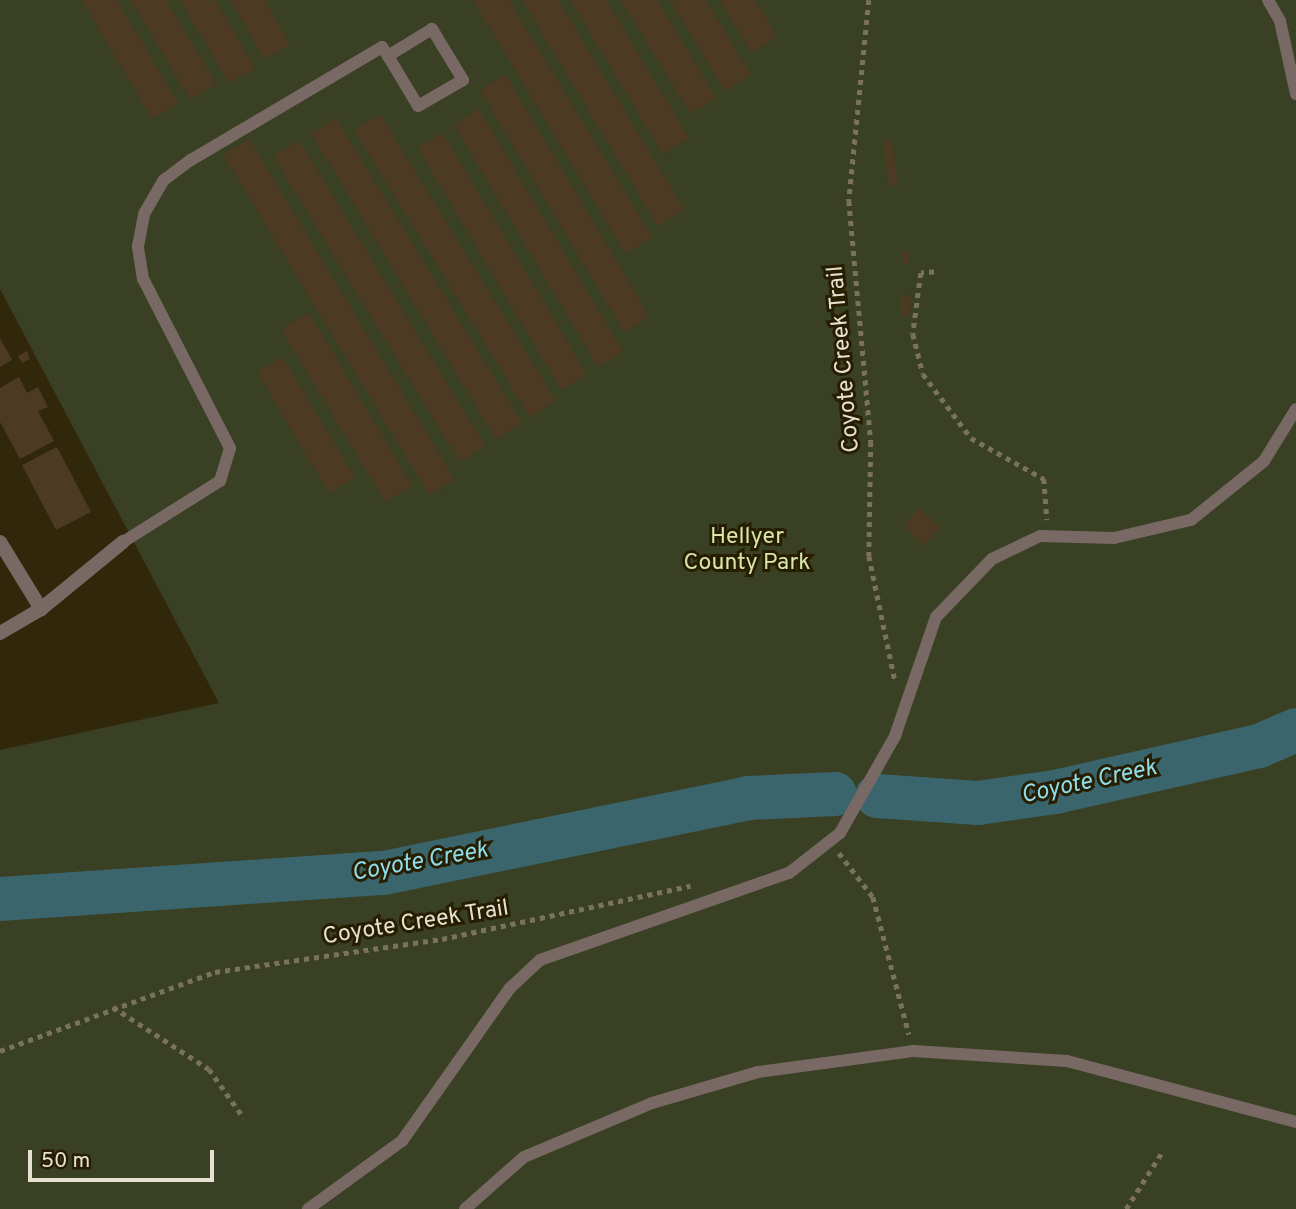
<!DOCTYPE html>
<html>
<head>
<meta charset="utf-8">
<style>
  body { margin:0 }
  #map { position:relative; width:1296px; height:1209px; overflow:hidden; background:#31280b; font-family:Overpass,sans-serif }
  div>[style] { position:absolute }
  .green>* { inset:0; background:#394023 }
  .river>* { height:44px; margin:-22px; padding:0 22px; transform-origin:22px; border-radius:22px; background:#3b656d }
  .building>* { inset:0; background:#4c3a22 }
  .path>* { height:4.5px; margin-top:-2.25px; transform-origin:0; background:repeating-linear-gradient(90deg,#7a725a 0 5px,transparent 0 10px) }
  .lane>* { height:12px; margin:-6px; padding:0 6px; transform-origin:6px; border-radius:6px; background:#796964 }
  .street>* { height:14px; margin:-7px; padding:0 7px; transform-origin:7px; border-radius:7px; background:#796964 }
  span { translate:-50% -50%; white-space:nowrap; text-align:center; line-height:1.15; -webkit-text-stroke:6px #271e02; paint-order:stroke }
  .street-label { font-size:23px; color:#e7e1d1 }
  .park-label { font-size:23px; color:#d8e6ac }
  .water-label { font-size:24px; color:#8fdceb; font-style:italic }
  .scale { position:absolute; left:28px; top:1150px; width:186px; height:32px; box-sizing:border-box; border:4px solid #e7e1d1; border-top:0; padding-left:9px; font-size:21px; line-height:24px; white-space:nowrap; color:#e7e1d1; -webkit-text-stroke:5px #271e02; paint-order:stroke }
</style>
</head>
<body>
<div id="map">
  <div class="green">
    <i style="clip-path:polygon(0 0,1296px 0,1296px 1209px,0 1209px,0 750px,219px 703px,0 289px)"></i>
  </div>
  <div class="river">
    <i style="left:877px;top:796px;width:101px;rotate:4deg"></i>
    <i style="left:978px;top:803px;width:78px;rotate:-8.1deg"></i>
    <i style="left:1055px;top:792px;width:209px;rotate:-12.7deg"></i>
    <i style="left:1259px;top:746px;width:40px;rotate:-23.4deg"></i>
    <i style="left:0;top:899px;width:385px;rotate:-3.9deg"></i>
    <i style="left:384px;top:873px;width:372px;rotate:-11.6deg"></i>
    <i style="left:748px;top:798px;width:87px;rotate:-2.6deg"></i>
  </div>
  <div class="building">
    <i style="clip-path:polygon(82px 0,117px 0,178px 103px,152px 119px)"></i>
    <i style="clip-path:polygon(131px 0,166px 0,216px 84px,190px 99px)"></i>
    <i style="clip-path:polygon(180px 0,215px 0,255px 68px,229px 83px)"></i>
    <i style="clip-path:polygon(230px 0,264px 0,290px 45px,265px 59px)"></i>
    <i style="clip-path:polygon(473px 0,509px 0,652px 237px,626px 254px)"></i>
    <i style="clip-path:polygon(522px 0,558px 0,684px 209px,658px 226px)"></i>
    <i style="clip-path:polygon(570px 0,606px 0,689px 138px,663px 154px)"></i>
    <i style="clip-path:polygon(621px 0,657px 0,716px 98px,690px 113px)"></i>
    <i style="clip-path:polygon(670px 0,706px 0,751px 75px,725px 91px)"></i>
    <i style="clip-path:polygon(720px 0,755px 0,777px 37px,751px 52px)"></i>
    <i style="clip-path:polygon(505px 74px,649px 316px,624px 332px,480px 90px)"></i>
    <i style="clip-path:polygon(479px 109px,623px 352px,598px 367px,454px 125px)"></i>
    <i style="clip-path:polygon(380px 114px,556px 401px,530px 417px,354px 130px)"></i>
    <i style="clip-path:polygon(336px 118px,522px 423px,496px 439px,311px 133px)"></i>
    <i style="clip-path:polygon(443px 133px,587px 375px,561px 390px,418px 148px)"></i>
    <i style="clip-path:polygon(249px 139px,455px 480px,429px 495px,223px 154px)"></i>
    <i style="clip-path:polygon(299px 140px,485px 446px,460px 462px,273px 156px)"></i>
    <i style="clip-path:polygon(892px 140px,898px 185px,889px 186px,883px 141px)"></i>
    <i style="clip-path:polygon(909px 252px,910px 263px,903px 264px,902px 253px)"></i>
    <i style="clip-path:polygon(901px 295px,911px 296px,910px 316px,901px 315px)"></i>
    <i style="clip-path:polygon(309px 312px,412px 486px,385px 502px,281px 329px)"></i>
    <i style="clip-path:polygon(0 338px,12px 360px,0 367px)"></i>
    <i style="clip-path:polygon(27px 351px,30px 359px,22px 363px,18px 356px)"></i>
    <i style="clip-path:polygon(283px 357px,355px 478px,329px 493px,257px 372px)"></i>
    <i style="clip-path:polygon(19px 377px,27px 393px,38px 387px,48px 407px,38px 411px,54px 441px,20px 459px,0 422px,0 388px)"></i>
    <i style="clip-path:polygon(57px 447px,91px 512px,56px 530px,22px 465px)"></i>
    <i style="clip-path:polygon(918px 508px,940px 527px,924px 545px,903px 526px)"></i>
  </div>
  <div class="path">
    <i style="left:869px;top:0;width:202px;rotate:95.7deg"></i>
    <i style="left:849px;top:201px;width:242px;rotate:84.8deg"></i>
    <i style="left:871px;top:442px;width:114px;rotate:91deg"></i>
    <i style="left:869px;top:556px;width:127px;rotate:78.2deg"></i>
    <i style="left:934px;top:272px;width:13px;rotate:176deg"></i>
    <i style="left:921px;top:273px;width:62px;rotate:97.5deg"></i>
    <i style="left:913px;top:334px;width:41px;rotate:76deg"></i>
    <i style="left:923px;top:374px;width:80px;rotate:53.1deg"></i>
    <i style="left:971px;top:438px;width:84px;rotate:29.3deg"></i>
    <i style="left:1044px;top:479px;width:41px;rotate:85.8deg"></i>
    <i style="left:839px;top:853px;width:56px;rotate:52.3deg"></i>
    <i style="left:873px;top:897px;width:142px;rotate:75.3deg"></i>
    <i style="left:113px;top:1007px;width:114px;rotate:32.9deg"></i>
    <i style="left:209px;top:1069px;width:60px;rotate:54.5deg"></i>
    <i style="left:0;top:1051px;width:229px;rotate:-20.2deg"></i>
    <i style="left:215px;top:972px;width:229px;rotate:-8.3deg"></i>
    <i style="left:442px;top:939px;width:254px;rotate:-12.1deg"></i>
    <i style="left:1126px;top:1209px;width:67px;rotate:-57.7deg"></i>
  </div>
  <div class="lane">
    <i style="left:1268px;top:0;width:24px;rotate:60deg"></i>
    <i style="left:1280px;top:21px;width:75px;rotate:77.6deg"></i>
    <i style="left:123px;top:542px;width:115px;rotate:-32.2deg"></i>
    <i style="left:220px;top:481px;width:34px;rotate:-73deg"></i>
    <i style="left:230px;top:448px;width:190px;rotate:-117.2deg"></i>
    <i style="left:143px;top:279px;width:33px;rotate:-99deg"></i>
    <i style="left:138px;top:246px;width:33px;rotate:-79deg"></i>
    <i style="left:144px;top:214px;width:39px;rotate:-60deg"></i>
    <i style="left:164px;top:180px;width:34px;rotate:-37deg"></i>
    <i style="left:191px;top:160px;width:222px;rotate:-30.6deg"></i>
    <i style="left:382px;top:47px;width:11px;rotate:56deg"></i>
    <i style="left:388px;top:56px;width:58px;rotate:59deg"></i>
    <i style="left:418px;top:106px;width:52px;rotate:-30deg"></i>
    <i style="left:463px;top:80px;width:60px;rotate:-121.3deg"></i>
    <i style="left:432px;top:29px;width:52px;rotate:148.5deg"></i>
    <i style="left:308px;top:1209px;width:116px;rotate:-35.9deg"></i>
    <i style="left:402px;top:1141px;width:187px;rotate:-54.8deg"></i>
    <i style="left:510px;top:988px;width:41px;rotate:-43deg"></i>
    <i style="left:540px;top:960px;width:264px;rotate:-19.3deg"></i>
    <i style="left:789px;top:873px;width:65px;rotate:-38.1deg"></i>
    <i style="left:840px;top:833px;width:112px;rotate:-60.4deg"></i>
    <i style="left:895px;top:736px;width:126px;rotate:-71deg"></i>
    <i style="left:936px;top:617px;width:81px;rotate:-46deg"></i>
    <i style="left:992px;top:559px;width:53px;rotate:-25.6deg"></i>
    <i style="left:1040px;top:536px;width:74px;rotate:1.5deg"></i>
    <i style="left:1114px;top:538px;width:79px;rotate:-13.2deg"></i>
    <i style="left:1191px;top:520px;width:94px;rotate:-38.9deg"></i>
    <i style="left:1264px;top:461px;width:61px;rotate:-58.4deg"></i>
    <i style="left:465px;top:1209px;width:79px;rotate:-41.4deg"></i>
    <i style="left:524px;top:1157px;width:139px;rotate:-22.9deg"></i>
    <i style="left:652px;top:1103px;width:110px;rotate:-16.3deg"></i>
    <i style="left:758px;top:1072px;width:156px;rotate:-7.7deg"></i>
    <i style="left:913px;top:1051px;width:154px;rotate:3.7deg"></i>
    <i style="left:1067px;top:1061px;width:237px;rotate:14.9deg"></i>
  </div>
  <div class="street">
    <i style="left:0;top:542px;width:79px;rotate:58.5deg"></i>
    <i style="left:0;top:633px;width:48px;rotate:-30.3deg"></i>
    <i style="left:41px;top:609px;width:106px;rotate:-39.3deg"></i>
  </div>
  <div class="street-label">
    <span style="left:845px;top:359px;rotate:-95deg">Coyote Creek Trail</span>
    <span style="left:416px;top:924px;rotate:-9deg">Coyote Creek Trail</span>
  </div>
  <div class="park-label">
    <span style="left:747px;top:551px">Hellyer<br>County Park</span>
  </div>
  <div class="water-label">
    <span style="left:1089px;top:783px;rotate:-12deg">Coyote Creek</span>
    <span style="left:420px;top:863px;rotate:-10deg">Coyote Creek</span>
  </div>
  <div class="scale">50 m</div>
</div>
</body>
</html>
